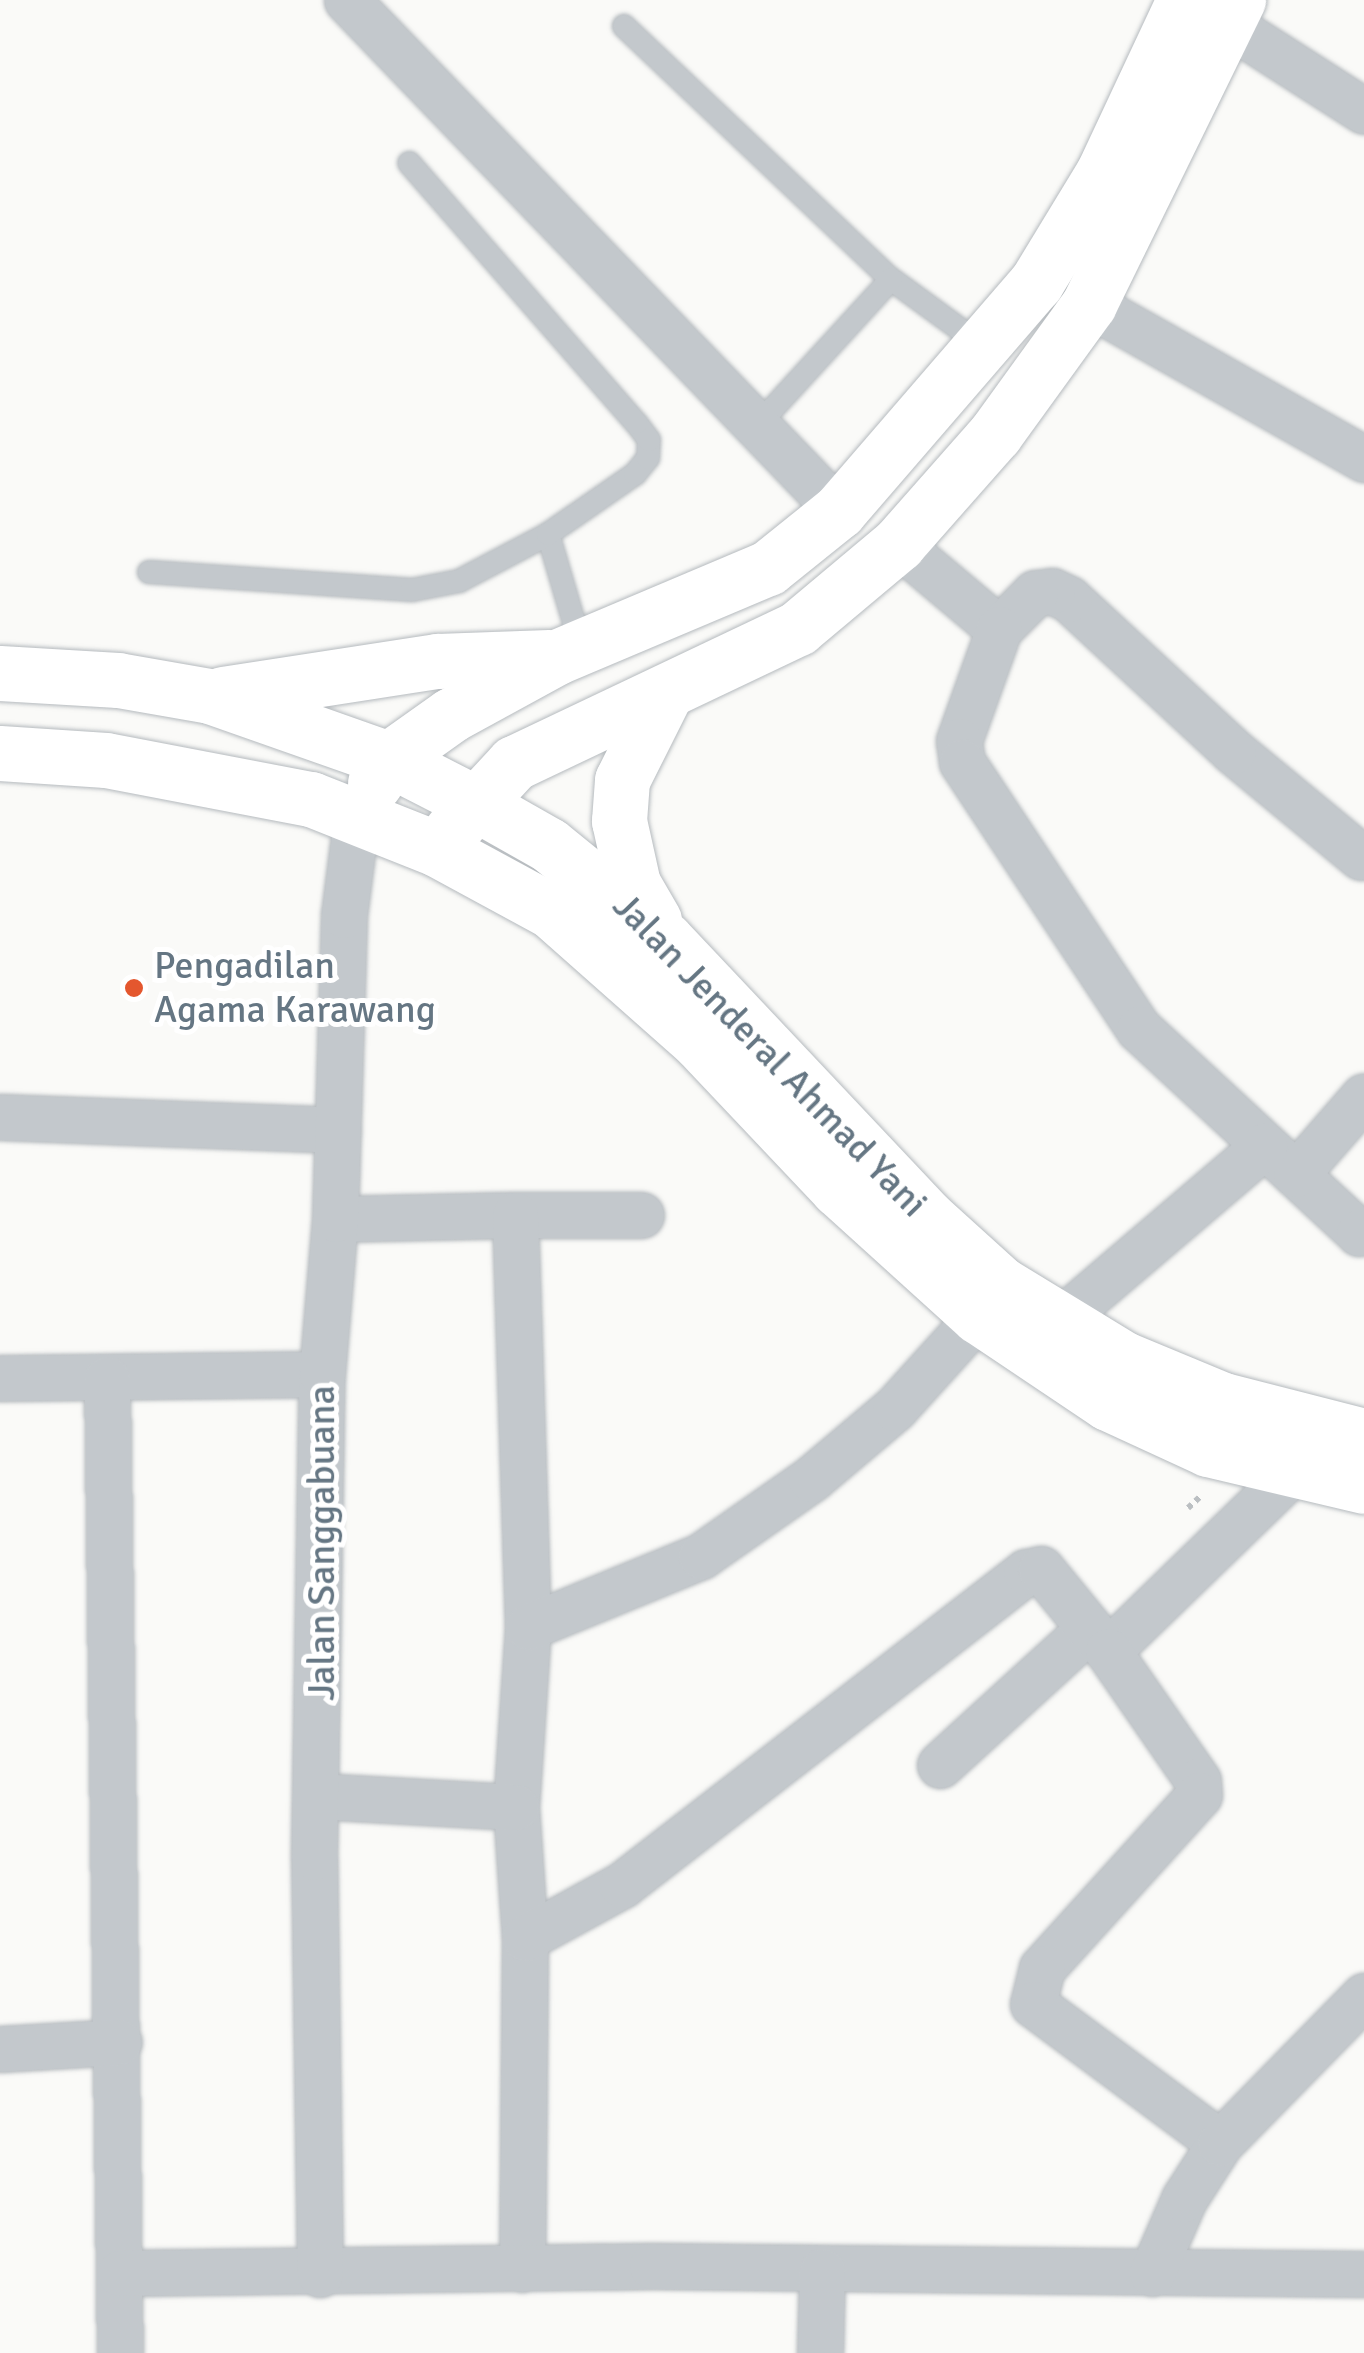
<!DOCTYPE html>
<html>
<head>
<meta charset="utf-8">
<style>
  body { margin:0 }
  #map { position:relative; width:1364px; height:2353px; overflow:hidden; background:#fafaf8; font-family:Signika,sans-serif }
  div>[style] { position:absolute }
  .path>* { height:6px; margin-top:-3px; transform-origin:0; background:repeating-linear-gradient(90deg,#bbbfc2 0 5px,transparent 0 10px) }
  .roads { filter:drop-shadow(0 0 2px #b5babe) drop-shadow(0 0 2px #b5babe) }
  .service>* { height:22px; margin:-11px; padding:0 11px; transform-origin:11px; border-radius:11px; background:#c3c8cc }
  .minor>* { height:45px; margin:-22.5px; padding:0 22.5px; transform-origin:22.5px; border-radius:22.5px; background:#c3c8cc }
  .primary>* { height:55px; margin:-27.5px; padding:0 27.5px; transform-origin:27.5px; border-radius:27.5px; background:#fff }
  .dots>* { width:28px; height:28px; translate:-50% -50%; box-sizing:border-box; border:5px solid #fff; border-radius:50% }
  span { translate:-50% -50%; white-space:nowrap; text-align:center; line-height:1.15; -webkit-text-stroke:10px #fff; paint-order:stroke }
  .poi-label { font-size:38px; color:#657683 }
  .left { translate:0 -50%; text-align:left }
  .street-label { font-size:38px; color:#657683 }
</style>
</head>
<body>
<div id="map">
  <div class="path">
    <i style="left:1188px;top:1508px;width:19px;rotate:-43deg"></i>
  </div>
  <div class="roads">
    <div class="service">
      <i style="left:624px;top:26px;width:368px;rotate:43.5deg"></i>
      <i style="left:891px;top:279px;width:114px;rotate:36.1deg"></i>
      <i style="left:756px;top:427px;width:200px;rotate:-47.6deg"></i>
      <i style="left:548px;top:534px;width:117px;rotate:73.6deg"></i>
      <i style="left:149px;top:572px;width:264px;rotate:3.9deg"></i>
      <i style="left:412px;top:590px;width:48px;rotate:-10.8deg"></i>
      <i style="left:459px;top:581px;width:101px;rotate:-27.8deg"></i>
      <i style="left:548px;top:534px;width:106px;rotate:-34.6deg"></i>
      <i style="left:635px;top:474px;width:21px;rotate:-51deg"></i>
      <i style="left:648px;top:458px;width:18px;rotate:-87deg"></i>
      <i style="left:649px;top:440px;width:21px;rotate:-127deg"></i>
      <i style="left:636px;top:423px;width:345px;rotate:-131.1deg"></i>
    </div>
    <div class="minor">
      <i style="left:347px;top:0;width:709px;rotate:46.09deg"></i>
      <i style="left:1228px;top:24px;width:161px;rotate:32.6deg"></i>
      <i style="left:1089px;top:304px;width:316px;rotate:29.4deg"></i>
      <i style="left:898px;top:544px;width:132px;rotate:40.1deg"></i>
      <i style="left:1361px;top:857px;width:166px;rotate:-140.4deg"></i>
      <i style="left:1233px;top:751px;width:224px;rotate:-137.2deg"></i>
      <i style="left:1069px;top:599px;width:19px;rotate:-155deg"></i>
      <i style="left:1052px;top:591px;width:17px;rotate:173deg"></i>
      <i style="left:1035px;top:593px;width:51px;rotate:135deg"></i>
      <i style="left:999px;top:629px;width:119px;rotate:109.7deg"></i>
      <i style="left:959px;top:741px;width:21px;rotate:82deg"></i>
      <i style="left:962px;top:762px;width:320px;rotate:56.5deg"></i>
      <i style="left:1139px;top:1029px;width:300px;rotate:42.8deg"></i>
      <i style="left:1359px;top:1233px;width:6px;rotate:-39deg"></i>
      <i style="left:0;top:1117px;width:338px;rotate:2.2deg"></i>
      <i style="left:1296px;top:1174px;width:103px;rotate:-48.9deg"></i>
      <i style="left:515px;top:1215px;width:126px"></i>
      <i style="left:335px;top:1219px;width:180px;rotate:-1.3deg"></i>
      <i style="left:515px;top:1215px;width:412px;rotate:88.2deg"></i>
      <i style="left:528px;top:1627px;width:180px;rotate:93.8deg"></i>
      <i style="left:516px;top:1807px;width:131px;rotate:86.1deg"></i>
      <i style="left:525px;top:1938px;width:331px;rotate:90.5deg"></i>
      <i style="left:1059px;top:1321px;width:270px;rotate:-40.5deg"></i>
      <i style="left:0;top:1378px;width:322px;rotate:-0.7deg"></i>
      <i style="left:107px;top:1379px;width:974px;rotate:89.24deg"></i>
      <i style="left:528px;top:1627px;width:187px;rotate:-22.3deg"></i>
      <i style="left:701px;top:1556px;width:134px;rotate:-35deg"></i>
      <i style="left:811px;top:1479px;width:110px;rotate:-40.2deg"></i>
      <i style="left:895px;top:1408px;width:124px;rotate:-47.9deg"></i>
      <i style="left:1108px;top:1651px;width:256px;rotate:-44.1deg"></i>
      <i style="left:940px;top:1765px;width:199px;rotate:-42.4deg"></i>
      <i style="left:317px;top:1796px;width:199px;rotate:3.2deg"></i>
      <i style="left:525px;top:1938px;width:111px;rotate:-28.7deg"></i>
      <i style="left:622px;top:1885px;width:511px;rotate:-37.77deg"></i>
      <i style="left:1026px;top:1572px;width:15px;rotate:-11deg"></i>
      <i style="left:1041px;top:1569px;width:106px;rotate:50.7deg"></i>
      <i style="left:1108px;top:1651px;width:158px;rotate:55.3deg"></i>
      <i style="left:1198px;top:1781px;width:14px;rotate:86deg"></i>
      <i style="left:1199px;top:1795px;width:234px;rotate:132.2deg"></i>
      <i style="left:1042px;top:1968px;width:37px;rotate:104deg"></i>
      <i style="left:1033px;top:2004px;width:233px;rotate:36.6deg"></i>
      <i style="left:0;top:2049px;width:119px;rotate:-3.4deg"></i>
      <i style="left:120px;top:2273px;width:532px;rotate:-0.75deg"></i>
      <i style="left:652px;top:2266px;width:712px;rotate:0.64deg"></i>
      <i style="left:1152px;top:2273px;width:81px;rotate:-66.6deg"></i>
      <i style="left:1184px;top:2199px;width:67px;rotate:-57.3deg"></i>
      <i style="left:1220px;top:2143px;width:206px;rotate:-45.6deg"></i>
      <i style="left:320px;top:2274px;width:417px;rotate:-90.8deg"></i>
      <i style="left:314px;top:1857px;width:483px;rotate:-89.1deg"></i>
      <i style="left:322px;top:1374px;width:156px;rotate:-85.2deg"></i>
      <i style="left:335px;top:1219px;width:304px;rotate:-88.3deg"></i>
      <i style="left:344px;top:915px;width:103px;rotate:-82.7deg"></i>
      <i style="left:820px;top:2353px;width:82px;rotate:-88.6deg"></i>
    </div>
    <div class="primary">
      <i style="left:0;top:673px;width:118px;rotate:3.4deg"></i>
      <i style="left:118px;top:680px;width:93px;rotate:9.9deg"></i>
      <i style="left:210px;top:696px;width:190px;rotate:19.4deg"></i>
      <i style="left:389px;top:759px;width:94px;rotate:27.1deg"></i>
      <i style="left:473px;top:802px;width:87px;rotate:29.5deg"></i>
      <i style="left:549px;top:845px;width:151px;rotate:39.1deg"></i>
      <i style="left:666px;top:940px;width:379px;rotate:46.7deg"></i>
      <i style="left:926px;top:1216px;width:101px;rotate:42.2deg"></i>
      <i style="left:1001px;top:1284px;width:144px;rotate:31.4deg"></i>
      <i style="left:1124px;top:1359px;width:107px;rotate:22.5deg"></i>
      <i style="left:1223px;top:1400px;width:146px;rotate:14.3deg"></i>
      <i style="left:223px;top:694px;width:217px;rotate:-8.8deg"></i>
      <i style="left:437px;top:661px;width:112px;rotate:-2deg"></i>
      <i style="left:0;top:753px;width:106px;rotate:3.8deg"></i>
      <i style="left:106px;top:760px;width:209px;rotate:10.8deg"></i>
      <i style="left:311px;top:799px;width:136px;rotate:21.6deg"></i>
      <i style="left:437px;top:849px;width:130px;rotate:28.5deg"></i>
      <i style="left:551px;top:911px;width:198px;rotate:41.5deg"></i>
      <i style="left:699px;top:1042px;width:202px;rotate:46.6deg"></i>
      <i style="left:838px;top:1189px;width:189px;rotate:42.2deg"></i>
      <i style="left:978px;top:1316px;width:156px;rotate:33.8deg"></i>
      <i style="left:1108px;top:1403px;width:110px;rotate:24.7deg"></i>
      <i style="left:1208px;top:1449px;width:160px;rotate:13.3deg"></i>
      <i style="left:375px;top:783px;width:28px;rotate:-60deg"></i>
      <i style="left:389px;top:759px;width:76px;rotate:-35.4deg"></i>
      <i style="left:451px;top:715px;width:121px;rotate:-28.7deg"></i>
      <i style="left:557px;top:657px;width:229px;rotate:-22.9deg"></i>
      <i style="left:768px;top:568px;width:91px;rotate:-38.8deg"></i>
      <i style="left:839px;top:511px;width:301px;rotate:-49.2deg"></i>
      <i style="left:1036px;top:283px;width:129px;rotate:-58.7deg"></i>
      <i style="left:1103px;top:173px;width:191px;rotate:-64.9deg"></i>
      <i style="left:451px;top:831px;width:93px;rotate:-47.2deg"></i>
      <i style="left:514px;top:763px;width:314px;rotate:-25.4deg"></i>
      <i style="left:798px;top:628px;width:131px;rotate:-40deg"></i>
      <i style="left:898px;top:544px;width:147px;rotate:-48.6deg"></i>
      <i style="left:995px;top:434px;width:160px;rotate:-54.1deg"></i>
      <i style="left:1089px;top:304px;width:339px;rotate:-63.9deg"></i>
      <i style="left:654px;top:920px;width:42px;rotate:-120.3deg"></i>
      <i style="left:633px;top:884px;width:65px;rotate:-102.5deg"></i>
      <i style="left:619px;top:821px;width:41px;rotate:-85.8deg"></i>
      <i style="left:622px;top:780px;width:96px;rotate:-63.4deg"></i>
    </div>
  </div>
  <div class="dots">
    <i style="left:134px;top:988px;background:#e4572e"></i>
  </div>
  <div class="poi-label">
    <span class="left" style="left:154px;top:988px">Pengadilan<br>Agama Karawang</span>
  </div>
  <div class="street-label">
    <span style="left:770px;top:1055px;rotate:46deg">Jalan Jenderal Ahmad Yani</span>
    <span style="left:322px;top:1543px;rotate:-90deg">Jalan Sanggabuana</span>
  </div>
</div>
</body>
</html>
